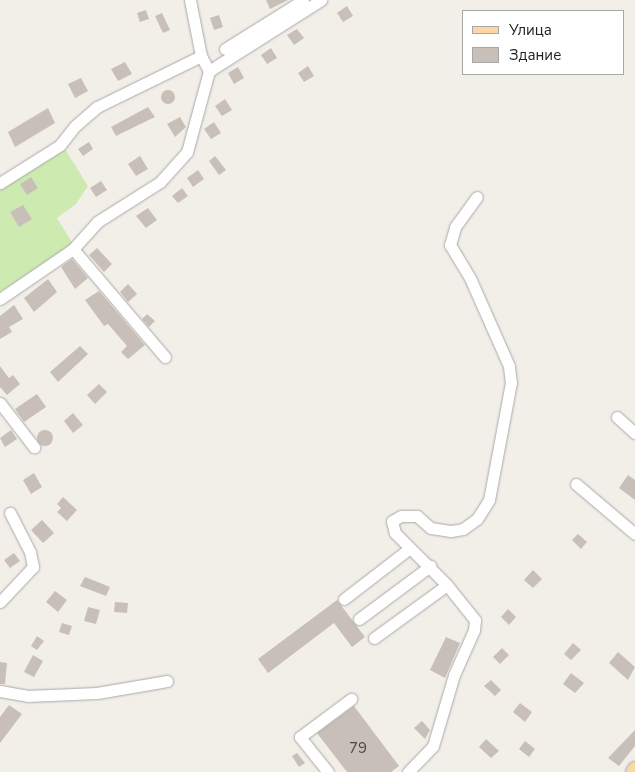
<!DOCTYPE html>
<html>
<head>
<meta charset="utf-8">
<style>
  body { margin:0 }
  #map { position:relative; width:635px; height:772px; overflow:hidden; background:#f2efe9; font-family:"Nunito Sans",sans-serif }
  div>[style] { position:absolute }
  .grass>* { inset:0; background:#cdebb0 }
  .building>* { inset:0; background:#c7bfb8 }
  .round { border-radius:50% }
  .roads { filter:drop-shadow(0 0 1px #a9a9a9) drop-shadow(0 0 1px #a9a9a9) }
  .minor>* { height:11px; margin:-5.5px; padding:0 5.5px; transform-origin:5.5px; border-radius:5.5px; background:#fff }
  .major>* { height:14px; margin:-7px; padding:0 7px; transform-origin:7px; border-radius:7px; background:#fcd6a4 }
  span { translate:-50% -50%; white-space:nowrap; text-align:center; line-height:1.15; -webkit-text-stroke:4px #fff; paint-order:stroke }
  .number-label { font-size:15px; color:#4b4948 }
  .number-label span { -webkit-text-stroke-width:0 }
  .legend { position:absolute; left:462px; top:10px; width:162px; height:65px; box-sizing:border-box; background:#fff; border:1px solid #a7a7a7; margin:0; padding:6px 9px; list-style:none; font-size:15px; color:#222 }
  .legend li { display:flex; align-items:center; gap:10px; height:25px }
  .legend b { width:25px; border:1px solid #a7a7a7 }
</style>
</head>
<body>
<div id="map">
  <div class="grass">
    <i style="clip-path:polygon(65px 149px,88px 186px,76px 204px,57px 218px,73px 244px,0 292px,0 189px)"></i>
  </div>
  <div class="building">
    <i style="clip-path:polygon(266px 0,288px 0,270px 9px)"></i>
    <i style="clip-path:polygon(347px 6px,353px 16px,343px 22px,337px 13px)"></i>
    <i style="clip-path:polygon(146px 10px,149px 19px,140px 22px,137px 13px)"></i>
    <i style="clip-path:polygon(162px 13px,170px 30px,163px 33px,155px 16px)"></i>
    <i style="clip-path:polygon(219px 15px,223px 27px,214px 30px,210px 18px)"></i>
    <i style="clip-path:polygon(297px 29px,304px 38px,294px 45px,287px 35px)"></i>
    <i style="clip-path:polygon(271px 48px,277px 58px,267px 64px,261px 55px)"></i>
    <i style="clip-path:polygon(125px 62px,132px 74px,118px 81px,111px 69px)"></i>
    <i style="clip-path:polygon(308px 66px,314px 76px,304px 82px,298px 73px)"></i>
    <i style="clip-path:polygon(238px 67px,244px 78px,234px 84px,228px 73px)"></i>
    <i style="clip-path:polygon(81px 78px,88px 91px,75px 98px,68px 84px)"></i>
    <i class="round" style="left:161px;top:90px;width:14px;height:14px"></i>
    <i style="clip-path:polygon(225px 99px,232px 110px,222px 116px,215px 106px)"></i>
    <i style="clip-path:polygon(148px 107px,155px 117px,116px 136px,111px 127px)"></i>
    <i style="clip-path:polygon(48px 108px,55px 123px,15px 147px,8px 132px)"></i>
    <i style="clip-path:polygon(180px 117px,186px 127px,175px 137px,167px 124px)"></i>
    <i style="clip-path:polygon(214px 122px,221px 133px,211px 139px,204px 129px)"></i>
    <i style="clip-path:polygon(89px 142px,93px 149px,83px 156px,78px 149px)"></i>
    <i style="clip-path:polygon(140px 156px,148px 169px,136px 176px,128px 164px)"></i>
    <i style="clip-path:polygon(215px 156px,226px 170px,219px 175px,209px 161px)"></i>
    <i style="clip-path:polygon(198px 170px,204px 179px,193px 187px,187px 178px)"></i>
    <i style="clip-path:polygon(31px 177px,38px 188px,27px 195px,20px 184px)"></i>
    <i style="clip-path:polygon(101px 181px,107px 190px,96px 197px,90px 188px)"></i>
    <i style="clip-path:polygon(182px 188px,188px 196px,178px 203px,172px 196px)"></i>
    <i style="clip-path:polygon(23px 205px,32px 219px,19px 227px,10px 212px)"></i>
    <i style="clip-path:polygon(148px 208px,157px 220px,146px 228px,136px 216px)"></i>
    <i style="clip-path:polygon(97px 248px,112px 264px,104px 272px,89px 255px)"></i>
    <i style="clip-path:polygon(72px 259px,88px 278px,75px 289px,61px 267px)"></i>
    <i style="clip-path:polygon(48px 279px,57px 292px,34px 312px,24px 298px)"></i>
    <i style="clip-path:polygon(128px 284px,137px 294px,128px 302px,120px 292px)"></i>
    <i style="clip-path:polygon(99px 291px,145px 345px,128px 359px,121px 352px,127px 346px,108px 324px,104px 326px,85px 300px)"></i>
    <i style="clip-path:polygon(14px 305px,23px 319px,9px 327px,12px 332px,0 339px,0 316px)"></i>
    <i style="clip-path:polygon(147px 314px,155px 321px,149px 327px,142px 319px)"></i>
    <i style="clip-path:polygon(80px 346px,88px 354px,58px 382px,50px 372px)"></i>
    <i style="clip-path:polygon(0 366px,9px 378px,13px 375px,20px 384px,7px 395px,0 387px)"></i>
    <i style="clip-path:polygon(99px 384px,107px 392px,95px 404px,87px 395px)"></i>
    <i style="clip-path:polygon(37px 394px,46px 407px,24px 422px,15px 409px)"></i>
    <i style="clip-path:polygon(73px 413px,83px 425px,73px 433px,64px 421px)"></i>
    <i style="clip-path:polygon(11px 430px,17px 439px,5px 447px,0 438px)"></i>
    <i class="round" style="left:37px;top:430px;width:16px;height:16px"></i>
    <i style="clip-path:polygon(34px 473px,42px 487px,31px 494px,23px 480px)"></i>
    <i style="clip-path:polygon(628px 475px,635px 480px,635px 500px,619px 488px)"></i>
    <i style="clip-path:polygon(63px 497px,77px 510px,67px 521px,57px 512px,61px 508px,57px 504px)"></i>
    <i style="clip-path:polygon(42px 520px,54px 533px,43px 543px,31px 530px)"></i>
    <i style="clip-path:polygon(578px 534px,587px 542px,581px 549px,572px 540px)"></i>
    <i style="clip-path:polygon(14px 553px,20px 561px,10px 568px,4px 560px)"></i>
    <i style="clip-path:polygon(533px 570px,542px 579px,533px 588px,524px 580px)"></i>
    <i style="clip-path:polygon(85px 577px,110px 587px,106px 596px,80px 586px)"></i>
    <i style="clip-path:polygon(55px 591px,67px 600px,58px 612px,46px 602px)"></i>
    <i style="clip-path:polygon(337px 600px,365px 637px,352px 647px,334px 623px,268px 673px,258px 659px)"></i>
    <i style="clip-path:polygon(115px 602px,128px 603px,127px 613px,114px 612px)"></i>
    <i style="clip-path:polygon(88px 607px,100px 610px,96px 624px,84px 621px)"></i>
    <i style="clip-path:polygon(508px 609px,516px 617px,509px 625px,501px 617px)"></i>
    <i style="clip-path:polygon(62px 623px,72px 626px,69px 635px,59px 632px)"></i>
    <i style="clip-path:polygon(37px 636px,44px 641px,37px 650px,31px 646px)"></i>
    <i style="clip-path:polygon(446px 637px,460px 643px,445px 678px,430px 670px)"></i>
    <i style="clip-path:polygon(573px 643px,581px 650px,571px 660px,564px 654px)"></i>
    <i style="clip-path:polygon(502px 648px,509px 655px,500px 664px,493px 657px)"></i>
    <i style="clip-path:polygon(618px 652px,635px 667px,628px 680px,609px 663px)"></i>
    <i style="clip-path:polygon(33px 655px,43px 661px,34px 677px,24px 672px)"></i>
    <i style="clip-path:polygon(0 662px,7px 663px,5px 684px,0 684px)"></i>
    <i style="clip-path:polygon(571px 673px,584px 683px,575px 693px,563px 684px)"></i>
    <i style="clip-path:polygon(491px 680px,501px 690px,495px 696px,484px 686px)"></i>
    <i style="clip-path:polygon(520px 703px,532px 712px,525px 722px,513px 712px)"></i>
    <i style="clip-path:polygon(9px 705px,22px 714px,0 743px,0 717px)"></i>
    <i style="clip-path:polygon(354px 706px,399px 766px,391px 772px,347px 772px,317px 733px)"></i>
    <i style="clip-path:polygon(422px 721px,430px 730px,425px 739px,414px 728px)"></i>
    <i style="clip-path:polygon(635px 730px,635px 746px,619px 766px,608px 758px)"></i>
    <i style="clip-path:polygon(486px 739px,499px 751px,491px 758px,479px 747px)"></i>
    <i style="clip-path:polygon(525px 741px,535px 749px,529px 757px,519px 749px)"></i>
    <i style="clip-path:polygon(297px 753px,305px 763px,299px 767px,292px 756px)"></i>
  </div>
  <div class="roads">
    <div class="minor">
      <i style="left:225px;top:49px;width:92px;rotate:-32.1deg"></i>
      <i style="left:209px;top:71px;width:133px;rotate:-32.4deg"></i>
      <i style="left:0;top:183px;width:71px;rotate:-32.3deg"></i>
      <i style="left:60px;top:145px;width:24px;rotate:-52deg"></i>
      <i style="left:75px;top:126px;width:29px;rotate:-41deg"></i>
      <i style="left:97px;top:107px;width:116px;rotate:-26.1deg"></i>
      <i style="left:73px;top:249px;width:142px;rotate:49.6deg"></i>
      <i style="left:0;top:299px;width:88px;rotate:-34.4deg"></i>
      <i style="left:73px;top:249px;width:36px;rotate:-48deg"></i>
      <i style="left:97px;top:222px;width:75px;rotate:-32.4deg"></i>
      <i style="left:160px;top:182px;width:40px;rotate:-48deg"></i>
      <i style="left:187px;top:152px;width:84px;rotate:-74.8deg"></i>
      <i style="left:209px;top:71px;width:17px;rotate:-118deg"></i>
      <i style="left:201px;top:56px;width:57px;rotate:-101.1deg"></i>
      <i style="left:0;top:403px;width:56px;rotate:52.3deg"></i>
      <i style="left:617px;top:417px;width:24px;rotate:42deg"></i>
      <i style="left:576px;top:484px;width:77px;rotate:40.3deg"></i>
      <i style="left:344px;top:599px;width:83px;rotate:-37.7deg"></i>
      <i style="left:0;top:602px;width:48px;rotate:-46.7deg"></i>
      <i style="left:33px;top:567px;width:15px;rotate:-101deg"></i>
      <i style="left:30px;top:552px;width:44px;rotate:-117.1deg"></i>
      <i style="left:359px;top:619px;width:89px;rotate:-36.7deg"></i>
      <i style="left:374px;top:638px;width:90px;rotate:-36deg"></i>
      <i style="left:0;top:691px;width:27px;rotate:10deg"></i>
      <i style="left:27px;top:696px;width:70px;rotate:-2.5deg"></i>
      <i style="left:97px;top:693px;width:71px;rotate:-9.7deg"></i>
      <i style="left:328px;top:772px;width:45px;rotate:-128.7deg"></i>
      <i style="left:300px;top:737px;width:64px;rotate:-36.7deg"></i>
      <i style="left:408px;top:772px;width:36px;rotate:-46deg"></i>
      <i style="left:433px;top:746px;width:74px;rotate:-73.5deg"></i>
      <i style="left:454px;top:675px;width:49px;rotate:-66deg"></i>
      <i style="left:474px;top:630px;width:10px;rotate:-84deg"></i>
      <i style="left:475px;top:620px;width:45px;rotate:-128.7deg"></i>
      <i style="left:447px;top:585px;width:74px;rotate:-135deg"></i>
      <i style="left:395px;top:533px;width:12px;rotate:-104deg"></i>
      <i style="left:392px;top:521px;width:10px;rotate:-29deg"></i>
      <i style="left:401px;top:516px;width:16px"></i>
      <i style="left:417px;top:516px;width:18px;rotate:41deg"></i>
      <i style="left:431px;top:528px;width:20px;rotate:9deg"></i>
      <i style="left:451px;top:531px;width:12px;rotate:-9deg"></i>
      <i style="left:463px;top:529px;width:17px;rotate:-36deg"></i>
      <i style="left:477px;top:519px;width:22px;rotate:-58deg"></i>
      <i style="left:489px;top:500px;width:119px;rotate:-79.4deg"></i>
      <i style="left:511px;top:383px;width:17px;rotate:-97deg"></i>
      <i style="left:509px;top:366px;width:96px;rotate:-113.9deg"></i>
      <i style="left:470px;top:278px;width:39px;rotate:-121deg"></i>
      <i style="left:450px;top:245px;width:19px;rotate:-74deg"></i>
      <i style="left:455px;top:227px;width:37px;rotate:-54deg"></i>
    </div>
    <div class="major">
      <i style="left:633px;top:772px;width:4px;rotate:-56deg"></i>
    </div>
  </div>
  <div class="number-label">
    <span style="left:358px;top:749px">79</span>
  </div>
  <ul class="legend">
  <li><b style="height:6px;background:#fcd6a4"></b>Улица</li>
  <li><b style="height:14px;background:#c7bfb8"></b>Здание</li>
  </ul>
</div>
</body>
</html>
